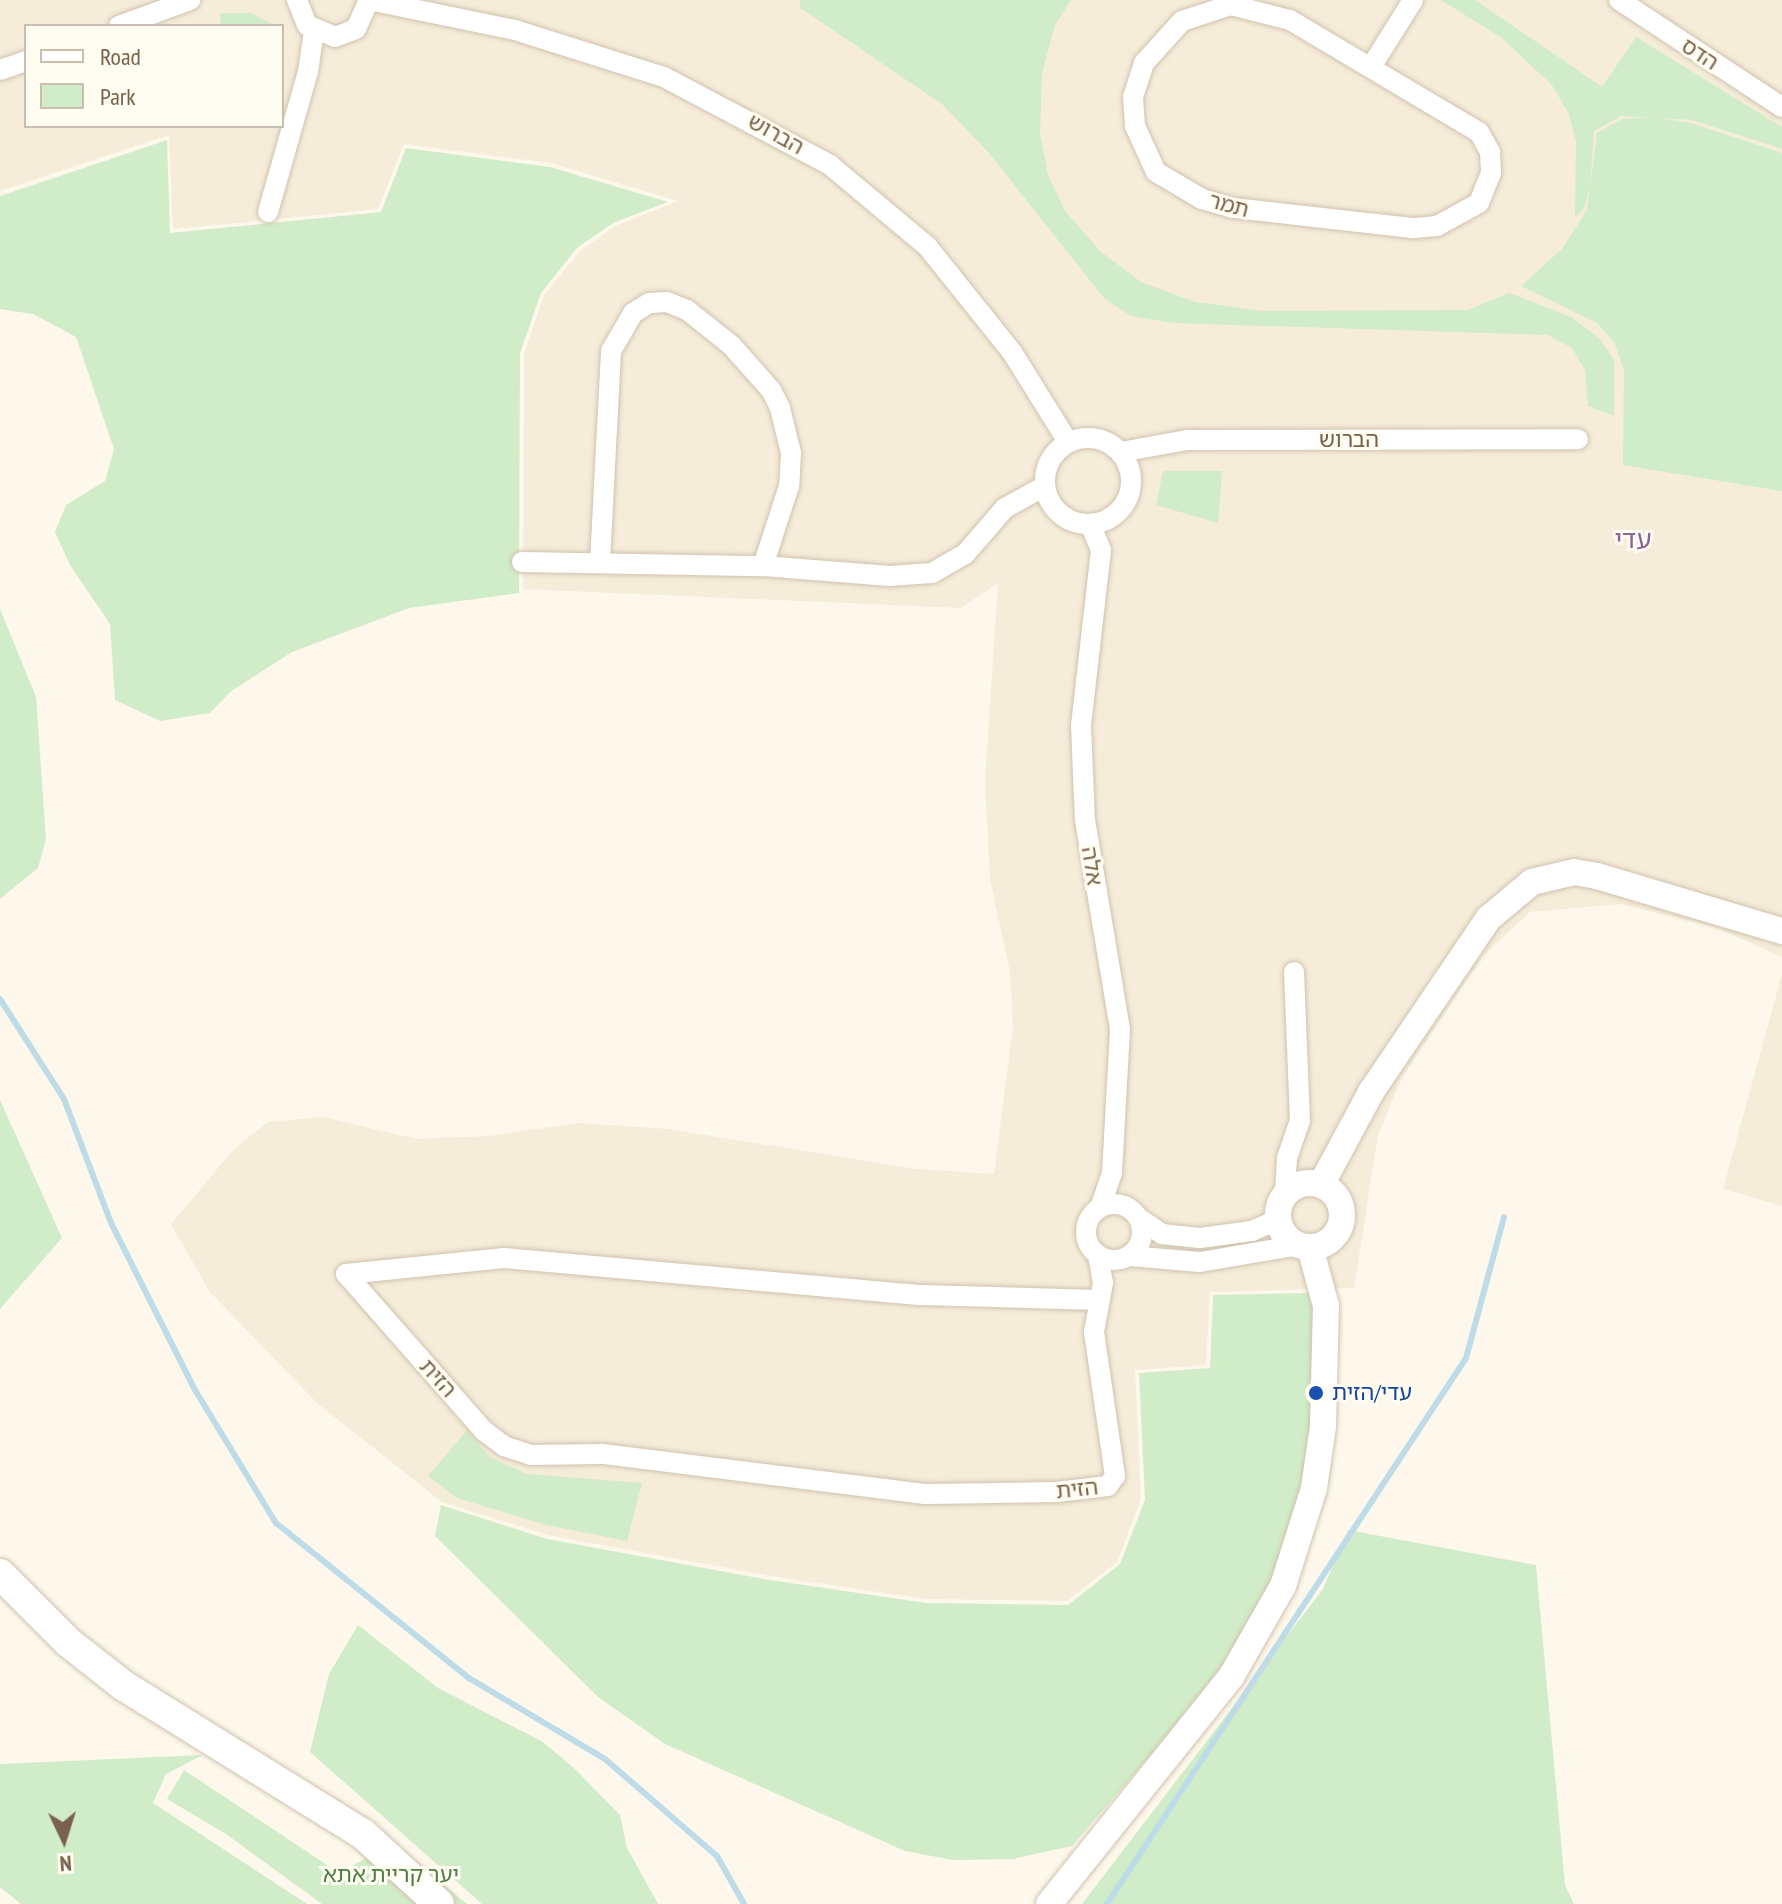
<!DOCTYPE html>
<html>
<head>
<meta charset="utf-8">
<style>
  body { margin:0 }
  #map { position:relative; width:1782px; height:1904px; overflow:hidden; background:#fdf8eb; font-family:"PT Sans Narrow","Noto Sans Hebrew",sans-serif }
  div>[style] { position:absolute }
  .residential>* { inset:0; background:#f5ecd9 }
  .green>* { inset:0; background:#d1ecc8 }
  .stream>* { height:6px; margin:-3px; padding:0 3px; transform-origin:3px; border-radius:3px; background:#bedce8 }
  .roads { filter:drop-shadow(0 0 2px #d0c2af) drop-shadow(0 0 2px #d0c2af) }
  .minor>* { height:20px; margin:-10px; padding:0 10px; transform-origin:10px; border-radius:10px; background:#fff }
  .minor>.ring { margin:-10px; padding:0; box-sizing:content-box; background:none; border:20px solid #fff; border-radius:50% }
  .tertiary>* { height:26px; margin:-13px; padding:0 13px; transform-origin:13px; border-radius:13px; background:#fff }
  .tertiary>.ring { margin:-13px; padding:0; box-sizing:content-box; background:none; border:26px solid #fff; border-radius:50% }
  .secondary>* { height:30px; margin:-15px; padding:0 15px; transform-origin:15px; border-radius:15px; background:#fff }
  .dots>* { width:22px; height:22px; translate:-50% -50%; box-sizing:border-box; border:4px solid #fffcf1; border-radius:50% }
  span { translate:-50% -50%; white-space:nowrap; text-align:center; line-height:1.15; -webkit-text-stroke:6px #fffcf1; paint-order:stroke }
  .street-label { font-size:22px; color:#79624c }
  .transit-label { font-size:22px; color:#164399 }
  .left { translate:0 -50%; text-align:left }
  .park-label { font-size:22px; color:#4d7f43 }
  .quarter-label { font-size:26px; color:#8b6594 }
  .legend { position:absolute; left:24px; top:24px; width:260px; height:104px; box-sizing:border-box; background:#fffcf1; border:2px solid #c9beaf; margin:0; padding:10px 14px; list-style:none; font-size:24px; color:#79624c }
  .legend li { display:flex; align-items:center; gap:16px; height:40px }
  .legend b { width:40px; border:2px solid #c9beaf }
  .north { position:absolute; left:24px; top:1800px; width:80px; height:80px; -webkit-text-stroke:6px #fffcf1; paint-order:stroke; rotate:176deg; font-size:22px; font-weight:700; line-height:32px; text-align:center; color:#79624c }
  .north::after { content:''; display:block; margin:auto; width:28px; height:36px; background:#79624c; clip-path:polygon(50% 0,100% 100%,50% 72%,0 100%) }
</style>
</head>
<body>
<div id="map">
  <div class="residential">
    <i style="clip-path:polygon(evenodd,0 0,1782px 0,1782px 957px,1714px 927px,1620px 904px,1530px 912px,1484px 955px,1402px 1077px,1378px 1135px,1354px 1288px,1210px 1292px,1206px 1365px,1135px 1370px,1141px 1499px,1117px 1562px,1067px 1601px,926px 1599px,765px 1575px,548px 1535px,442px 1502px,318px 1404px,210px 1292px,171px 1224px,235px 1148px,268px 1122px,323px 1117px,416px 1139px,489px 1136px,578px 1123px,668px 1129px,916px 1169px,994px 1174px,1013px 1027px,1010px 972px,990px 879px,985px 782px,998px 583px,961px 608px,523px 589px,524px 354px,544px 295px,580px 251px,615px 226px,678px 201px,551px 163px,404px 144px,378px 209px,173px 229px,169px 135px,0 191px,0 0,26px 26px,282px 26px,282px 126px,26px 126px,26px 26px)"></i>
    <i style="clip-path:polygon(1782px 974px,1782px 1206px,1723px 1189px)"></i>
  </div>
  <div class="green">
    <i style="clip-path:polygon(801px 0,1071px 0,1055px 25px,1042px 73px,1040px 134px,1048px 175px,1065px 211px,1100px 251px,1141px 282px,1195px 302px,1263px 311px,1468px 310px,1509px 293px,1571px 317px,1600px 339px,1614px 360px,1614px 416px,1588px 406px,1585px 370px,1572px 348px,1548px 335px,1174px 323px,1131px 316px,1104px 298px,989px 153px,942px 104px,799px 7px)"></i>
    <i style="clip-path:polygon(1441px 0,1475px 0,1602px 87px,1636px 37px,1782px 127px,1782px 149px,1692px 120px,1621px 116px,1594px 131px,1590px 187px,1584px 208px,1575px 218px,1576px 141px,1569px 114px,1552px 85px,1502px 38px)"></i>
    <i style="clip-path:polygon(220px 13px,251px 13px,276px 26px,221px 26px)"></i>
    <i style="clip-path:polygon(1653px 117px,1691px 123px,1782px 153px,1782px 491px,1623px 465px,1624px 370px,1614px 342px,1597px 323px,1521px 286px,1562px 249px,1587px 210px,1597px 133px,1622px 119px)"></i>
    <i style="clip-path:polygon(167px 140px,170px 233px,381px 212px,406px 148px,550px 167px,668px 202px,613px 223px,577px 248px,541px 293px,520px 353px,519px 593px,409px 608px,292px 652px,230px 692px,210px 713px,160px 721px,115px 700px,110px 624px,70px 565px,55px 532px,66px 505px,105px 481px,114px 449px,76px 337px,33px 314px,0 309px,0 196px)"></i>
    <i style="clip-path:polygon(1163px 471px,1222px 471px,1218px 523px,1156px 505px)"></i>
    <i style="clip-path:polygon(0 609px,36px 697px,46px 839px,38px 868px,0 899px)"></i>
    <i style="clip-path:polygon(0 1100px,62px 1238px,0 1309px)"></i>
    <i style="clip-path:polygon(1314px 1293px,1313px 1448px,1294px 1523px,1255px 1619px,1200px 1698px,1072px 1846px,1013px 1859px,953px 1860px,905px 1851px,665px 1744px,598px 1697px,435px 1536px,441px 1505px,547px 1539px,764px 1579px,926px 1603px,1068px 1605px,1120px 1564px,1145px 1500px,1139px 1373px,1210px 1368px,1213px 1295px)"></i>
    <i style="clip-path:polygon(467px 1430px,490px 1457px,527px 1474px,642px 1483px,627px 1541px,546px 1525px,457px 1498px,428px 1476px)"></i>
    <i style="clip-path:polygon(1348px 1530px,1536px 1565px,1565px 1885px,1574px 1904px,1082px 1904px,1323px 1589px)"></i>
    <i style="clip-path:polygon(358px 1625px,438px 1688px,543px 1742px,575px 1769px,620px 1815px,627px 1848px,658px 1904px,482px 1904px,310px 1752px,329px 1674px)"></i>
    <i style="clip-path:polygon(203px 1755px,166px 1774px,153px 1803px,307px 1904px,21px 1904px,0 1887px,0 1764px)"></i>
    <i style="clip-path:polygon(184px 1770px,339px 1873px,394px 1843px,467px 1904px,322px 1904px,226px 1834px,167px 1799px)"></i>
  </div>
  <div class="stream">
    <i style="left:0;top:999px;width:119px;rotate:57.4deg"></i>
    <i style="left:64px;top:1099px;width:133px;rotate:69.2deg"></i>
    <i style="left:111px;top:1223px;width:187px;rotate:63.3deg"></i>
    <i style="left:195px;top:1390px;width:156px;rotate:58.7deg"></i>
    <i style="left:276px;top:1523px;width:248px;rotate:38.8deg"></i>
    <i style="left:469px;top:1678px;width:158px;rotate:30.8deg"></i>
    <i style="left:605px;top:1759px;width:148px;rotate:40.9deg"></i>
    <i style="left:717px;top:1856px;width:55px;rotate:60.6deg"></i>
    <i style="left:1107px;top:1904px;width:653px;rotate:-56.67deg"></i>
    <i style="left:1466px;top:1358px;width:146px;rotate:-74.9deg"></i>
  </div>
  <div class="roads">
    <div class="minor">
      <i style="left:297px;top:0;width:27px;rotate:68deg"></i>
      <i style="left:307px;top:25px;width:30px;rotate:23deg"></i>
      <i style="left:335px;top:37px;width:22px;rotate:-21deg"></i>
      <i style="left:356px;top:29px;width:32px;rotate:-66deg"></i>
      <i style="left:369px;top:0;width:149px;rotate:11.6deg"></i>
      <i style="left:515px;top:30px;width:156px;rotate:17.5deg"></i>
      <i style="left:664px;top:77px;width:188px;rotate:27.9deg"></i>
      <i style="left:830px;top:165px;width:126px;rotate:39.9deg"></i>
      <i style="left:927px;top:246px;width:136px;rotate:51.3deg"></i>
      <i style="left:1012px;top:352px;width:106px;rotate:58.1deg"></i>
      <i style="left:1619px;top:0;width:195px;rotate:33.3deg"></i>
      <i style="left:1231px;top:5px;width:61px;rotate:14.3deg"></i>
      <i style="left:1290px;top:20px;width:220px;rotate:30.7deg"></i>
      <i style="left:1479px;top:132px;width:23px;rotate:61deg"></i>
      <i style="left:1490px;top:152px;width:21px;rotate:87deg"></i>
      <i style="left:1491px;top:173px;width:32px;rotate:112deg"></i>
      <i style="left:1479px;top:203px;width:48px;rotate:151.3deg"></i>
      <i style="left:1437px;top:226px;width:25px;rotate:175deg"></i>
      <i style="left:1412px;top:228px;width:180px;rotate:-173.6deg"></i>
      <i style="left:1233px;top:208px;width:32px;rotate:-164deg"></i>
      <i style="left:1202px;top:199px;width:53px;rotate:-149.6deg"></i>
      <i style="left:1156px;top:172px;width:51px;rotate:-114.5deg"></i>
      <i style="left:1135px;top:126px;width:29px;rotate:-94deg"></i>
      <i style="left:1133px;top:97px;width:36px;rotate:-72deg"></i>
      <i style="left:1144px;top:63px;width:57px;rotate:-47.9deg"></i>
      <i style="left:1182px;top:21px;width:52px;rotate:-18.1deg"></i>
      <i style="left:119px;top:26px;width:76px;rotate:-20.1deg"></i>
      <i style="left:1371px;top:67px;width:79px;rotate:-57.9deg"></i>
      <i style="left:0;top:70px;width:28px;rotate:-19deg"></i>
      <i style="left:268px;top:212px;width:146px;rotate:-74.1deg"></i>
      <i style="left:308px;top:72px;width:41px;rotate:-81.7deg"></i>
      <i class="ring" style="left:1045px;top:438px;width:66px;height:66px"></i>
      <i style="left:1121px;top:452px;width:67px;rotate:-10.3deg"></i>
      <i style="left:1187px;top:440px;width:391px;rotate:-0.1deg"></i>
      <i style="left:1090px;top:524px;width:28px;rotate:67deg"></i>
      <i style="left:1101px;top:550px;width:177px;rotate:96.5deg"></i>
      <i style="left:1081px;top:726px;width:94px;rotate:87.6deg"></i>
      <i style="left:1085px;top:820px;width:213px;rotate:80.5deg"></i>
      <i style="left:1120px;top:1030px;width:143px;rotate:93.2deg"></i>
      <i style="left:1112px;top:1173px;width:36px;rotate:109deg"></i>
      <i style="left:522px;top:562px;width:241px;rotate:1deg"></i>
      <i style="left:763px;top:566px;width:127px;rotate:4.5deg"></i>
      <i style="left:890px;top:576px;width:42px;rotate:-4.1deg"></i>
      <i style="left:932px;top:573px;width:39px;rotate:-30deg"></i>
      <i style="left:966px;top:553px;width:60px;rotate:-49.1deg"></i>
      <i style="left:1005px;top:508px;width:46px;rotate:-28.8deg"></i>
      <i style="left:600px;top:562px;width:211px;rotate:-87deg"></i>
      <i style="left:611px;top:351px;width:44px;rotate:-59.9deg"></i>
      <i style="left:633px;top:313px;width:19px;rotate:-32deg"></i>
      <i style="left:649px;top:303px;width:18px;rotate:-3deg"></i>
      <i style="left:667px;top:302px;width:22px;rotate:22deg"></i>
      <i style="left:687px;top:310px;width:56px;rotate:38.5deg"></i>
      <i style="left:731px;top:345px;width:60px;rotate:48.4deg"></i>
      <i style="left:771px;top:390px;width:20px;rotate:63deg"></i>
      <i style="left:780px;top:408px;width:46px;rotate:76.3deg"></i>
      <i style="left:791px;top:453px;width:33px;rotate:93deg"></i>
      <i style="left:789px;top:486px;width:84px;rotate:108deg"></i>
      <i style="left:1285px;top:1195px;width:37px;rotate:-87deg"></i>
      <i style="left:1287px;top:1158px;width:39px;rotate:-71deg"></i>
      <i style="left:1300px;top:1121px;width:149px;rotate:-92.3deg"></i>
      <i class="ring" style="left:1086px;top:1204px;width:36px;height:36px"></i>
      <i style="left:1140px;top:1219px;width:27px;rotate:34deg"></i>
      <i style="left:1162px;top:1234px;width:38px;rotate:6deg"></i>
      <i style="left:1200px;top:1238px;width:52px;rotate:-7.7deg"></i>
      <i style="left:1252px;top:1231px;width:22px;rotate:-24deg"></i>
      <i style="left:1272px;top:1222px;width:13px;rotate:-63deg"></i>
      <i style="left:1098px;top:1255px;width:28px;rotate:80deg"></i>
      <i style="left:1103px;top:1283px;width:50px;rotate:100.4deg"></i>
      <i style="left:1094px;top:1332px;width:146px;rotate:81.7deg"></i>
      <i style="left:1115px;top:1476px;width:12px;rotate:125deg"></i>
      <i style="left:1108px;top:1486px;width:52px;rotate:173.4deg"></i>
      <i style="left:1056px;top:1492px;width:131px;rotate:179.1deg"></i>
      <i style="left:925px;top:1494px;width:325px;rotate:-172.9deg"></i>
      <i style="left:602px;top:1454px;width:71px;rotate:179.2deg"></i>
      <i style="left:531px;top:1455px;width:28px;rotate:-162deg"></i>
      <i style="left:504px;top:1446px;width:25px;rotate:-143deg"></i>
      <i style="left:484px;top:1431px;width:209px;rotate:-131.3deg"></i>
      <i style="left:346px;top:1274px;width:159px;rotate:-5.8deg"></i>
      <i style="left:504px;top:1258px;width:419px;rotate:5.1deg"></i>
      <i style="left:921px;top:1295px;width:178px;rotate:1.6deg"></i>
      <i style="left:1129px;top:1256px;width:71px;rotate:4.8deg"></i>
      <i style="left:1200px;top:1262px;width:100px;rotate:-9.7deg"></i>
    </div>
    <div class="tertiary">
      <i class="ring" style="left:1278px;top:1183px;width:38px;height:38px"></i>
      <i style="left:1321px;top:1185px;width:106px;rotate:-61.7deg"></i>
      <i style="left:1371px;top:1092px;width:210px;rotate:-55.9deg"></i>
      <i style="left:1489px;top:918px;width:56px;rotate:-39.9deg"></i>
      <i style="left:1532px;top:882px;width:43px;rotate:-13.4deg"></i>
      <i style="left:1574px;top:872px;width:23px;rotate:10deg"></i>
      <i style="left:1597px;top:876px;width:193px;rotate:16.6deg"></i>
      <i style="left:1049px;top:1904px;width:291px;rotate:-51.3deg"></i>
      <i style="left:1231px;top:1677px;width:105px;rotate:-60.3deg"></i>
      <i style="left:1283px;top:1586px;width:103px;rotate:-72.4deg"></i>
      <i style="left:1314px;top:1488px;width:63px;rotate:-81.7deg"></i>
      <i style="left:1323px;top:1426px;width:120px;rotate:-88.6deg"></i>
      <i style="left:1326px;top:1306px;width:61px;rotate:-105.2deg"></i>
    </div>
    <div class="secondary">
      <i style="left:0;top:1574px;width:96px;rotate:45deg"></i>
      <i style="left:68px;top:1642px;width:71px;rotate:38.2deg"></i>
      <i style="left:124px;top:1686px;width:281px;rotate:31.8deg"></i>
      <i style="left:363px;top:1834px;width:103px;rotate:42.6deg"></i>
    </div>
  </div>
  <div class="dots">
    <i style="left:1316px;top:1393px;background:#1a4fb4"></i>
  </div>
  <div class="street-label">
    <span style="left:1700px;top:54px;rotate:33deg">הדס</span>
    <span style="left:776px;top:134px;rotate:29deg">הברוש</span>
    <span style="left:1229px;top:205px;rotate:15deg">תמר</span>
    <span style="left:1349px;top:440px">הברוש</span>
    <span style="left:1092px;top:866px;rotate:81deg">אלה</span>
    <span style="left:438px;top:1378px;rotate:48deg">הזית</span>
    <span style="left:1077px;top:1489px;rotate:-6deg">הזית</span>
  </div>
  <div class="transit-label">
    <span class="left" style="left:1332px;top:1393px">עדי/הזית</span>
  </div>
  <div class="park-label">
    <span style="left:391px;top:1875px">יער קריית אתא</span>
  </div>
  <div class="quarter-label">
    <span style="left:1633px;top:539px">עדי</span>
  </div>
  <ul class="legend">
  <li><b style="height:10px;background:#fff"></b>Road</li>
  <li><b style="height:22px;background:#d1ecc8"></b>Park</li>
  </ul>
  <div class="north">N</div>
</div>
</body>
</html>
